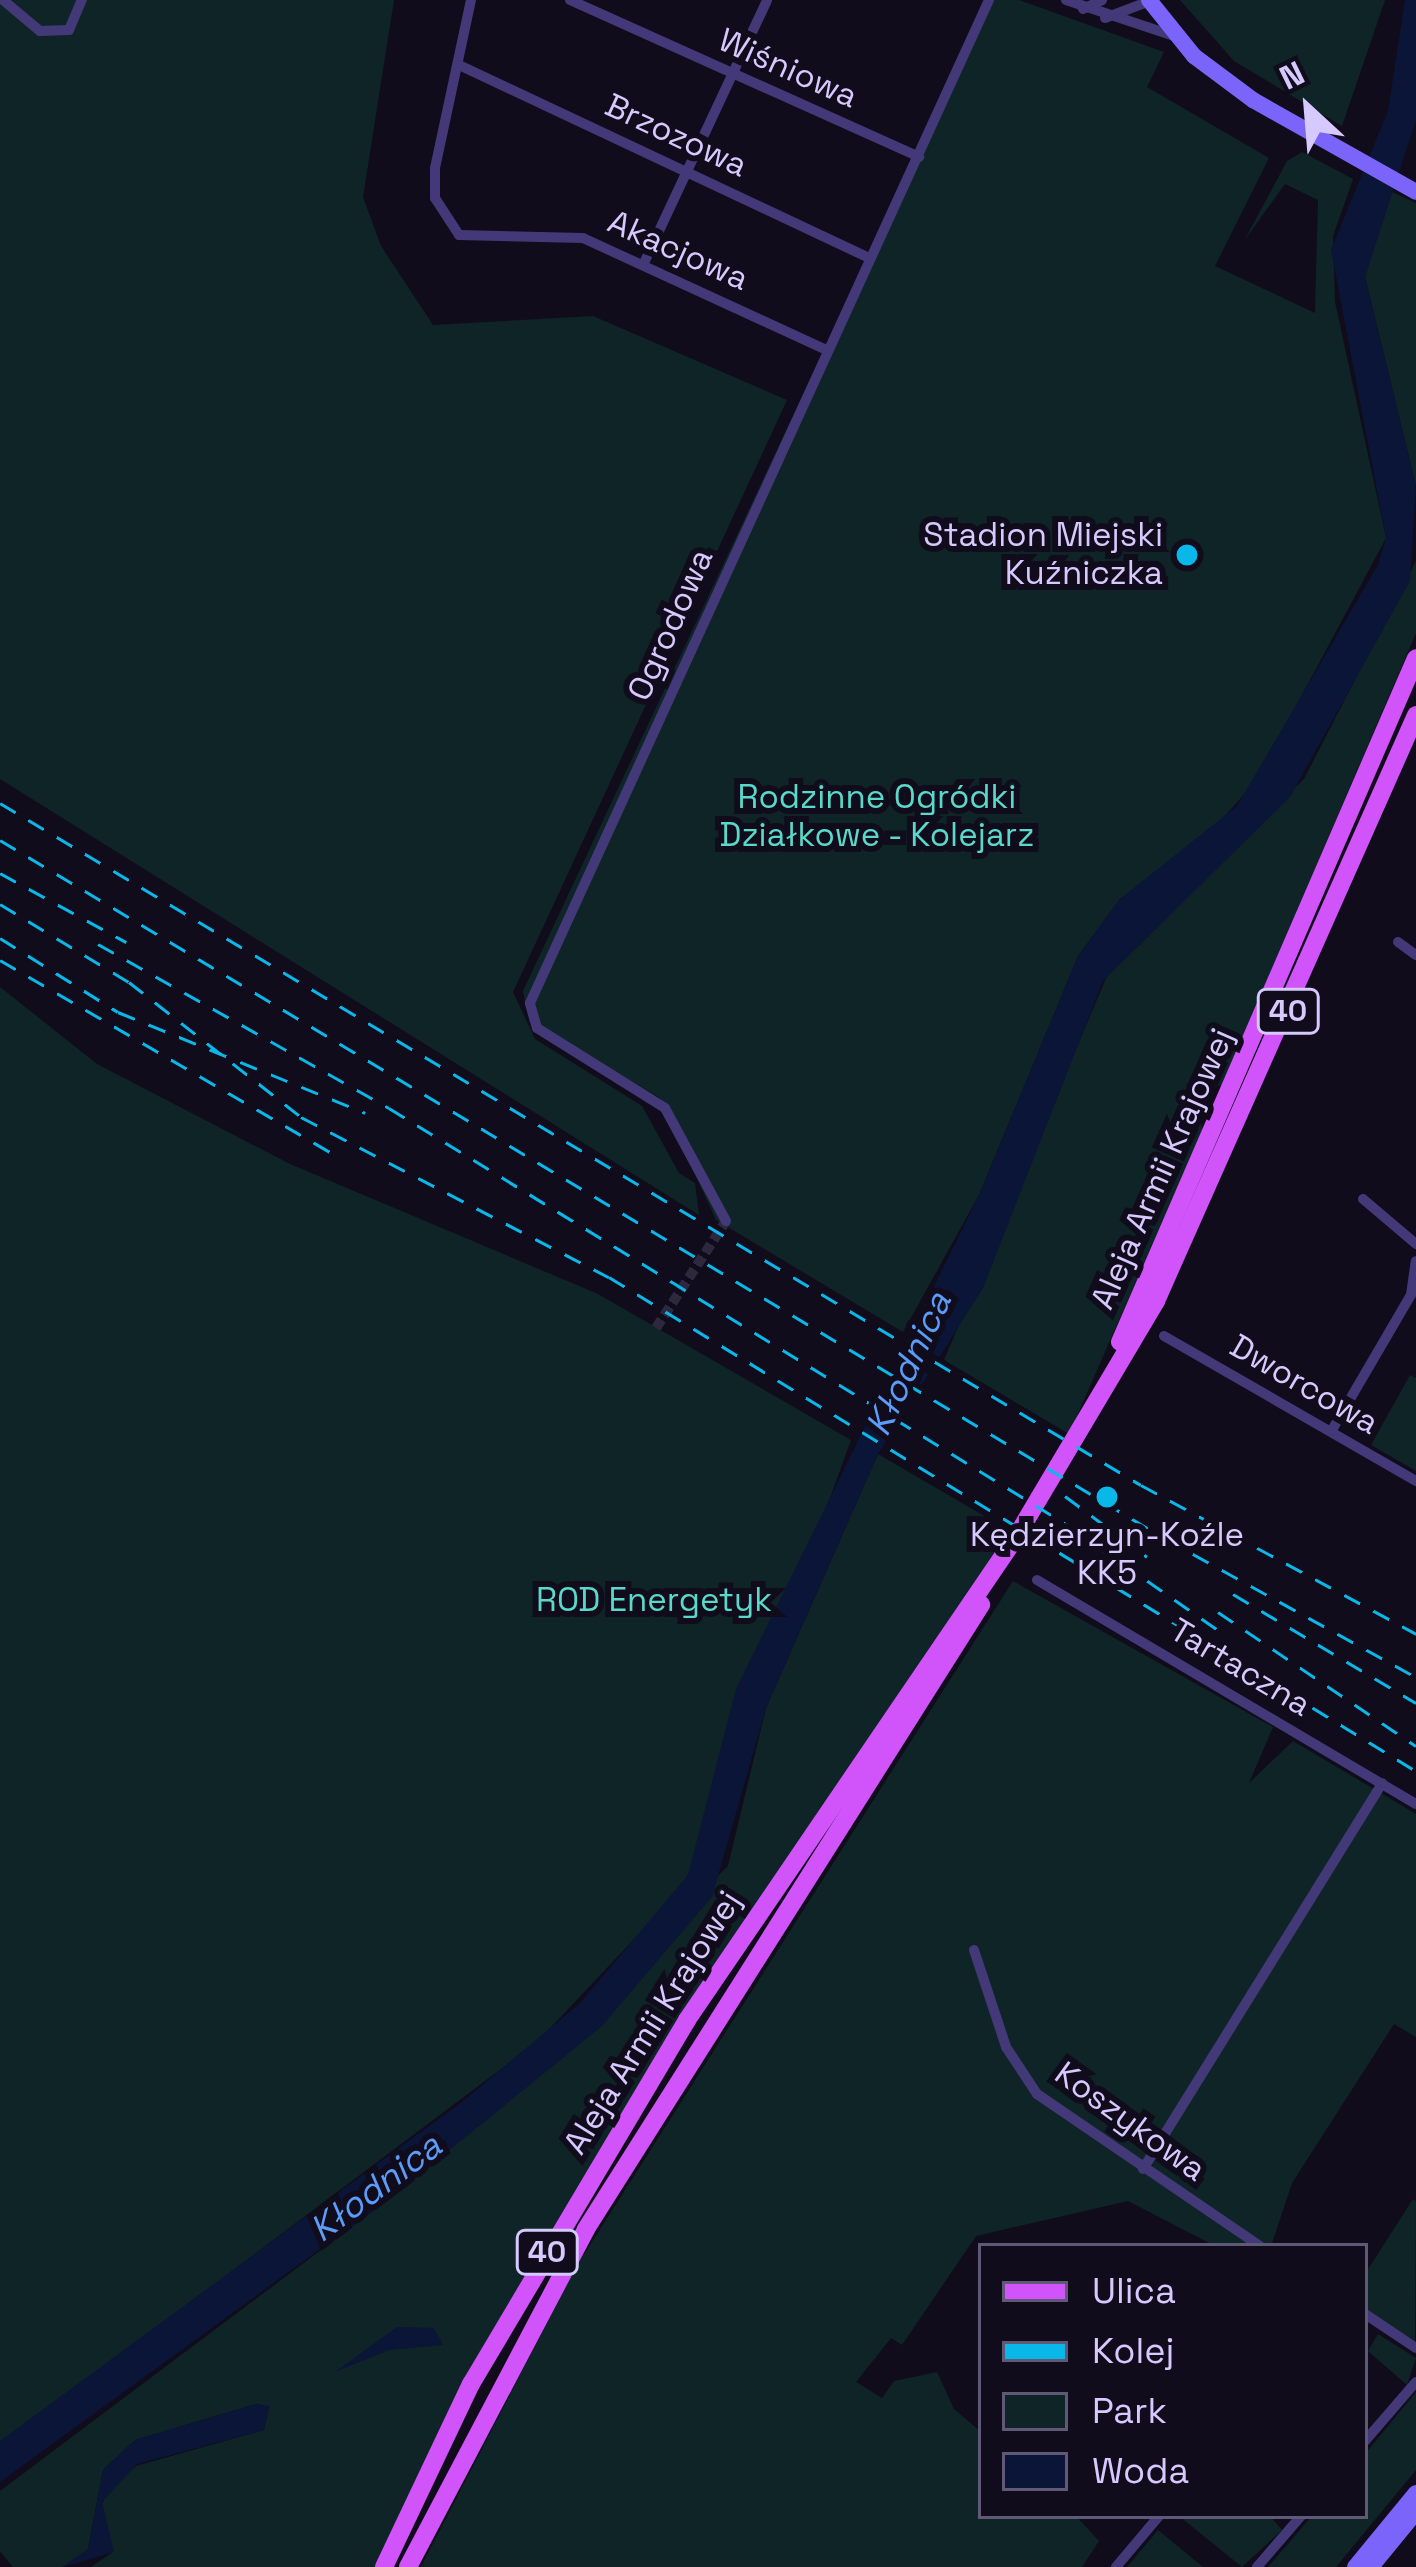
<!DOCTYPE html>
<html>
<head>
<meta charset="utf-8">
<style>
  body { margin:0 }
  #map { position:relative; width:1416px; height:2567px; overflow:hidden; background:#110c1c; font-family:"Space Grotesk",sans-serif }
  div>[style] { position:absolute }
  .green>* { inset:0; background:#0f2426 }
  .water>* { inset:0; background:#0a1537 }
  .pier>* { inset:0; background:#110c1c }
  .street-tunnel>* { height:10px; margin-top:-5px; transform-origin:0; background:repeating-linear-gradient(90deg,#2e283e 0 10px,transparent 0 15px) }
  .street>* { height:10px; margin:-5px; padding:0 5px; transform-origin:5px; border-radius:5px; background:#433979 }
  .secondary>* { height:16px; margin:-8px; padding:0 8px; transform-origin:8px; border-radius:8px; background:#7a64f9 }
  .primary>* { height:18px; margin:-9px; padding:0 9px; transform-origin:9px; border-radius:9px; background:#d054f9 }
  .rail>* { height:3px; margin-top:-1.5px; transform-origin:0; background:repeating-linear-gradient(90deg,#09b7e9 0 18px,transparent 0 33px) }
  .dots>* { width:33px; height:33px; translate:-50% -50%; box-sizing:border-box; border:6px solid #110c1c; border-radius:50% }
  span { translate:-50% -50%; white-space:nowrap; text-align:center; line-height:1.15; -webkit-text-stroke:12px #110c1c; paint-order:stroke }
  .shield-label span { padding:3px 9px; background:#110c1c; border:3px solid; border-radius:9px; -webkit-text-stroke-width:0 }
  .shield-label { font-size:30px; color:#d5c9fd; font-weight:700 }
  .street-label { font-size:33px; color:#d5c9fd }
  .poi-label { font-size:33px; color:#d5c9fd }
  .right { translate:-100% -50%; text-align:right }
  .park-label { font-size:33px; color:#59d9c9 }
  .water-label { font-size:36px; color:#5b9cf9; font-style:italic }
  .legend { position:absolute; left:978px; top:2243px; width:390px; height:276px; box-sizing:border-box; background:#110c1c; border:3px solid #5f5876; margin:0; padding:15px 21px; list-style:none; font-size:36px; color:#d5c9fd }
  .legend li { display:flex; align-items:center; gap:24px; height:60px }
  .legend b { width:60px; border:3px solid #5f5876 }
  .north { position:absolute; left:1248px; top:48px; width:120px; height:120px; -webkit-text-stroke:9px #110c1c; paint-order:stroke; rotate:334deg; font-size:33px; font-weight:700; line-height:48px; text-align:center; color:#d5c9fd }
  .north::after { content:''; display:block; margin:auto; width:42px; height:54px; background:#d5c9fd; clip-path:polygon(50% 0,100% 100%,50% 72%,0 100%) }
</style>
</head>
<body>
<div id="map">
  <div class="green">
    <i style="clip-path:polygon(0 0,394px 0,363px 197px,381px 246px,433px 325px,593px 316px,787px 400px,513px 992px,535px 1039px,642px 1106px,679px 1173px,695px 1183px,699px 1215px,0 779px)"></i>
    <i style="clip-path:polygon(988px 0,1019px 0,1164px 52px,1147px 87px,1269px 158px,1215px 266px,1315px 313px,1318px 200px,1285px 184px,1244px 241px,1287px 161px,1302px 152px,1353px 179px,1333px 236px,1335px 302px,1386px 538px,1256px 781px,1198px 846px,1120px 899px,1078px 956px,979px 1195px,903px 1332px,716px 1220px,660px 1098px,529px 1021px,523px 991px)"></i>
    <i style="clip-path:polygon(1180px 0,1385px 0,1342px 126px,1234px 61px)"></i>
    <i style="clip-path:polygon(1390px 191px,1416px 203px,1416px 486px,1365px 277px)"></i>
    <i style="clip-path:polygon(1416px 561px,1416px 633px,1222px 1085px,1200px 1090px,1202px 1131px,1069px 1434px,944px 1360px,1110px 969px,1304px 779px)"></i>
    <i style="clip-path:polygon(0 987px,97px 1064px,290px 1164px,598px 1294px,851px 1440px,700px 1856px,673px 1898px,537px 2042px,0 2445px)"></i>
    <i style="clip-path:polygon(1410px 1375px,1416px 1378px,1416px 1471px,1371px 1445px)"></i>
    <i style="clip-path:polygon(878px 1454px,1010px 1531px,734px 1938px,470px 2373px,377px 2567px,91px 2567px,113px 2552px,102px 2504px,111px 2487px,136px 2466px,264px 2430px,269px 2407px,256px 2404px,135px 2440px,103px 2470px,88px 2549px,63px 2567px,13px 2567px,0 2551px,0 2491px,393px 2196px,728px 1866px,766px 1708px)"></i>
    <i style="clip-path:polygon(1013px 1581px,1273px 1727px,1249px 1783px,1293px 1741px,1416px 1814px,1416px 2037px,1394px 2024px,1292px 2183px,1271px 2246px,1215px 2246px,1128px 2201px,976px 2236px,902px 2345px,891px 2338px,856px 2382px,882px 2398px,894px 2381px,937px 2372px,954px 2409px,981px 2432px,981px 2516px,1076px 2516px,1099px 2541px,1082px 2567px,421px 2567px,576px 2267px)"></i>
    <i style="clip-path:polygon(1413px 2199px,1416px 2201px,1415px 2341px,1365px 2309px,1365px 2274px)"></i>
    <i style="clip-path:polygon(1378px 2334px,1416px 2358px,1407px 2385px,1368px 2351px)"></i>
    <i style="clip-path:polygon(1416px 2392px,1416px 2470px,1336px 2567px,1268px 2567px,1312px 2516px,1365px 2516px,1365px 2454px)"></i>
    <i style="clip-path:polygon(1179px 2516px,1270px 2516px,1282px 2530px,1242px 2567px)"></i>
    <i style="clip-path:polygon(1158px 2530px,1203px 2567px,1127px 2567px)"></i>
  </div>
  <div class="water">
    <i style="clip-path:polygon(1405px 0,1416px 0,1416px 120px,1365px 277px,1416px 486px,1410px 581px,1290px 797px,1103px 981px,983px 1288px,878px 1454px,766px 1708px,712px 1897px,601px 2027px,393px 2196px,0 2482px,0 2441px,463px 2101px,580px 2003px,688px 1875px,736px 1689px,979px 1195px,1078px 956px,1120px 899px,1237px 806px,1378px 565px,1386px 538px,1331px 250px,1388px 111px)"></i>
    <i style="clip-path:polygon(397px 2327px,434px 2328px,443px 2345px,389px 2350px,335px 2372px)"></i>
    <i style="clip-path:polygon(256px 2404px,269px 2406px,264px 2430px,137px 2464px,102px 2502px,114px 2552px,63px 2567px,88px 2549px,103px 2470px,135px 2440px)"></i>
  </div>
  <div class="pier">
    <i style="clip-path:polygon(897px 1332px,949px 1363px,938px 1380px,888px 1350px)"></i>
    <i style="clip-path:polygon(882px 1361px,930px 1390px,914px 1413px,870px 1386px)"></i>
  </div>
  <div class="street-tunnel">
    <i style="left:656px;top:1328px;width:128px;rotate:-56.8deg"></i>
  </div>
  <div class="street">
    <i style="left:3px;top:0;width:48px;rotate:40deg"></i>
    <i style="left:40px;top:31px;width:29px;rotate:-2deg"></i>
    <i style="left:69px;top:30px;width:33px;rotate:-67deg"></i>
    <i style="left:471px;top:0;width:172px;rotate:102.1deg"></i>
    <i style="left:435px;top:168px;width:30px;rotate:90deg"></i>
    <i style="left:435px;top:198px;width:44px;rotate:57deg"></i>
    <i style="left:459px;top:235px;width:124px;rotate:1.4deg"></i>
    <i style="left:583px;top:238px;width:268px;rotate:24.7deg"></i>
    <i style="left:570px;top:0;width:383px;rotate:24.2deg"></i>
    <i style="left:1066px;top:0;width:114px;rotate:18.4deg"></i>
    <i style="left:1083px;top:9px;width:21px;rotate:-25deg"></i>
    <i style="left:1105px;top:18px;width:48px;rotate:-20.7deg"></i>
    <i style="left:459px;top:65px;width:454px;rotate:25.2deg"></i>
    <i style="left:644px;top:263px;width:290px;rotate:-64.9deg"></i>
    <i style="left:1398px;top:942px;width:22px;rotate:36deg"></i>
    <i style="left:1363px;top:1199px;width:70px;rotate:40.3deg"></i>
    <i style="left:726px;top:1221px;width:128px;rotate:-118.4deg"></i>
    <i style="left:665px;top:1108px;width:151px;rotate:-148deg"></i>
    <i style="left:537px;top:1028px;width:26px;rotate:-106deg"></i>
    <i style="left:530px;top:1003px;width:1103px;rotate:-65.41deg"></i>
    <i style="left:1164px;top:1336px;width:291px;rotate:29.9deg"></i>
    <i style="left:1332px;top:1430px;width:156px;rotate:-59.7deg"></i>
    <i style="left:1411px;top:1295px;width:34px;rotate:-82deg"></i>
    <i style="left:1037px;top:1580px;width:440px;rotate:30.6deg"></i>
    <i style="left:974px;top:1950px;width:102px;rotate:71.7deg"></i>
    <i style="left:1006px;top:2047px;width:56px;rotate:56.6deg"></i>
    <i style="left:1037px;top:2094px;width:270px;rotate:34.3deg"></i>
    <i style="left:1143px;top:2169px;width:454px;rotate:-58.2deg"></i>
    <i style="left:1365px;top:2314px;width:61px;rotate:33.7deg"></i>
    <i style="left:1365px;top:2441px;width:78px;rotate:-49.2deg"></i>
    <i style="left:1116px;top:2567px;width:67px;rotate:-49.9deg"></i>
    <i style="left:1257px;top:2567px;width:67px;rotate:-49.2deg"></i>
  </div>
  <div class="secondary">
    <i style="left:1149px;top:0;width:72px;rotate:51.2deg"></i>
    <i style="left:1194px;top:56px;width:74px;rotate:36.7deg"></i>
    <i style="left:1253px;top:100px;width:187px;rotate:29.4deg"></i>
    <i style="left:1355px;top:2567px;width:96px;rotate:-50.5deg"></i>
    <i style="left:1371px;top:2567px;width:71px;rotate:-50.7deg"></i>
  </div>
  <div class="primary">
    <i style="left:1120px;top:1342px;width:745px;rotate:-66.6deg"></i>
    <i style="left:384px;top:2567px;width:203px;rotate:-64.6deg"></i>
    <i style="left:471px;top:2384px;width:423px;rotate:-59.3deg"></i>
    <i style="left:687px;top:2020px;width:584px;rotate:-55.74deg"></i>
    <i style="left:1016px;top:1537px;width:274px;rotate:-59.3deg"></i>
    <i style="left:1156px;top:1301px;width:641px;rotate:-66.07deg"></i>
    <i style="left:408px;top:2567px;width:382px;rotate:-62.2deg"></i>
    <i style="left:586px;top:2229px;width:739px;rotate:-57.67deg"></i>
  </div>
  <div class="rail">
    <i style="left:0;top:803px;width:1329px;rotate:30.87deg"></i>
    <i style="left:1141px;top:1485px;width:313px;rotate:28.4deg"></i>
    <i style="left:0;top:840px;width:1357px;rotate:30.95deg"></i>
    <i style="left:1164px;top:1538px;width:288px;rotate:28.9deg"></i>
    <i style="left:0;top:873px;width:144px;rotate:28.7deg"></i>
    <i style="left:0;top:904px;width:151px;rotate:31.2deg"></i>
    <i style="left:129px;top:982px;width:219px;rotate:38.1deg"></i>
    <i style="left:301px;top:1117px;width:347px;rotate:27.5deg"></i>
    <i style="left:609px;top:1277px;width:946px;rotate:31.47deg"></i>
    <i style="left:0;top:938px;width:139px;rotate:32.1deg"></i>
    <i style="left:118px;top:1012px;width:267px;rotate:22.2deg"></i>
    <i style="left:98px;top:944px;width:334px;rotate:29.4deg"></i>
    <i style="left:389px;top:1108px;width:795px;rotate:31.57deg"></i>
    <i style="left:1066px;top:1524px;width:198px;rotate:34.9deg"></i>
    <i style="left:0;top:960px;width:384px;rotate:30.2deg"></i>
    <i style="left:1065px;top:1496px;width:102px;rotate:36.6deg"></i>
    <i style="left:1233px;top:1594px;width:213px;rotate:30.8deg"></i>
    <i style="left:1218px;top:1612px;width:239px;rotate:34.1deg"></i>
  </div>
  <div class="dots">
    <i style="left:1187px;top:555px;background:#09b7e9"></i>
    <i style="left:1107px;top:1497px;background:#09b7e9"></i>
  </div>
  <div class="shield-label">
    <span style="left:1288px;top:1011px">40</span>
    <span style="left:547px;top:2252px">40</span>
  </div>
  <div class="street-label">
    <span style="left:788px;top:69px;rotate:24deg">Wiśniowa</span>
    <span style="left:676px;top:136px;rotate:25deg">Brzozowa</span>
    <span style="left:678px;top:251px;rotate:24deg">Akacjowa</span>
    <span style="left:671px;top:625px;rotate:-66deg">Ogrodowa</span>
    <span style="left:1163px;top:1169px;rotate:-66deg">Aleja Armii Krajowej</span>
    <span style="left:1304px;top:1385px;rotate:30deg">Dworcowa</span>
    <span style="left:1240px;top:1668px;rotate:31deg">Tartaczna</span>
    <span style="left:653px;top:2023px;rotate:-58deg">Aleja Armii Krajowej</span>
    <span style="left:1130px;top:2122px;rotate:36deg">Koszykowa</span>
  </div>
  <div class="poi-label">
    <span class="right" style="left:1163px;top:555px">Stadion Miejski<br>Kuźniczka</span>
    <span style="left:1107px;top:1555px">Kędzierzyn-Koźle<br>KK5</span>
  </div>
  <div class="park-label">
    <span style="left:877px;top:817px">Rodzinne Ogródki<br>Działkowe - Kolejarz</span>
    <span style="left:654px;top:1601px">ROD Energetyk</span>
  </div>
  <div class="water-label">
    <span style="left:909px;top:1364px;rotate:-65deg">Kłodnica</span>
    <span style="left:376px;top:2188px;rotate:-37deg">Kłodnica</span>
  </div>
  <ul class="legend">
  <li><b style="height:15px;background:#d054f9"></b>Ulica</li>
  <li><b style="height:15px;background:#09b7e9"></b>Kolej</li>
  <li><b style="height:33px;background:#0f2426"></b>Park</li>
  <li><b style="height:33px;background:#0a1537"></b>Woda</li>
  </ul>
  <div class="north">N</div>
</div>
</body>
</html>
